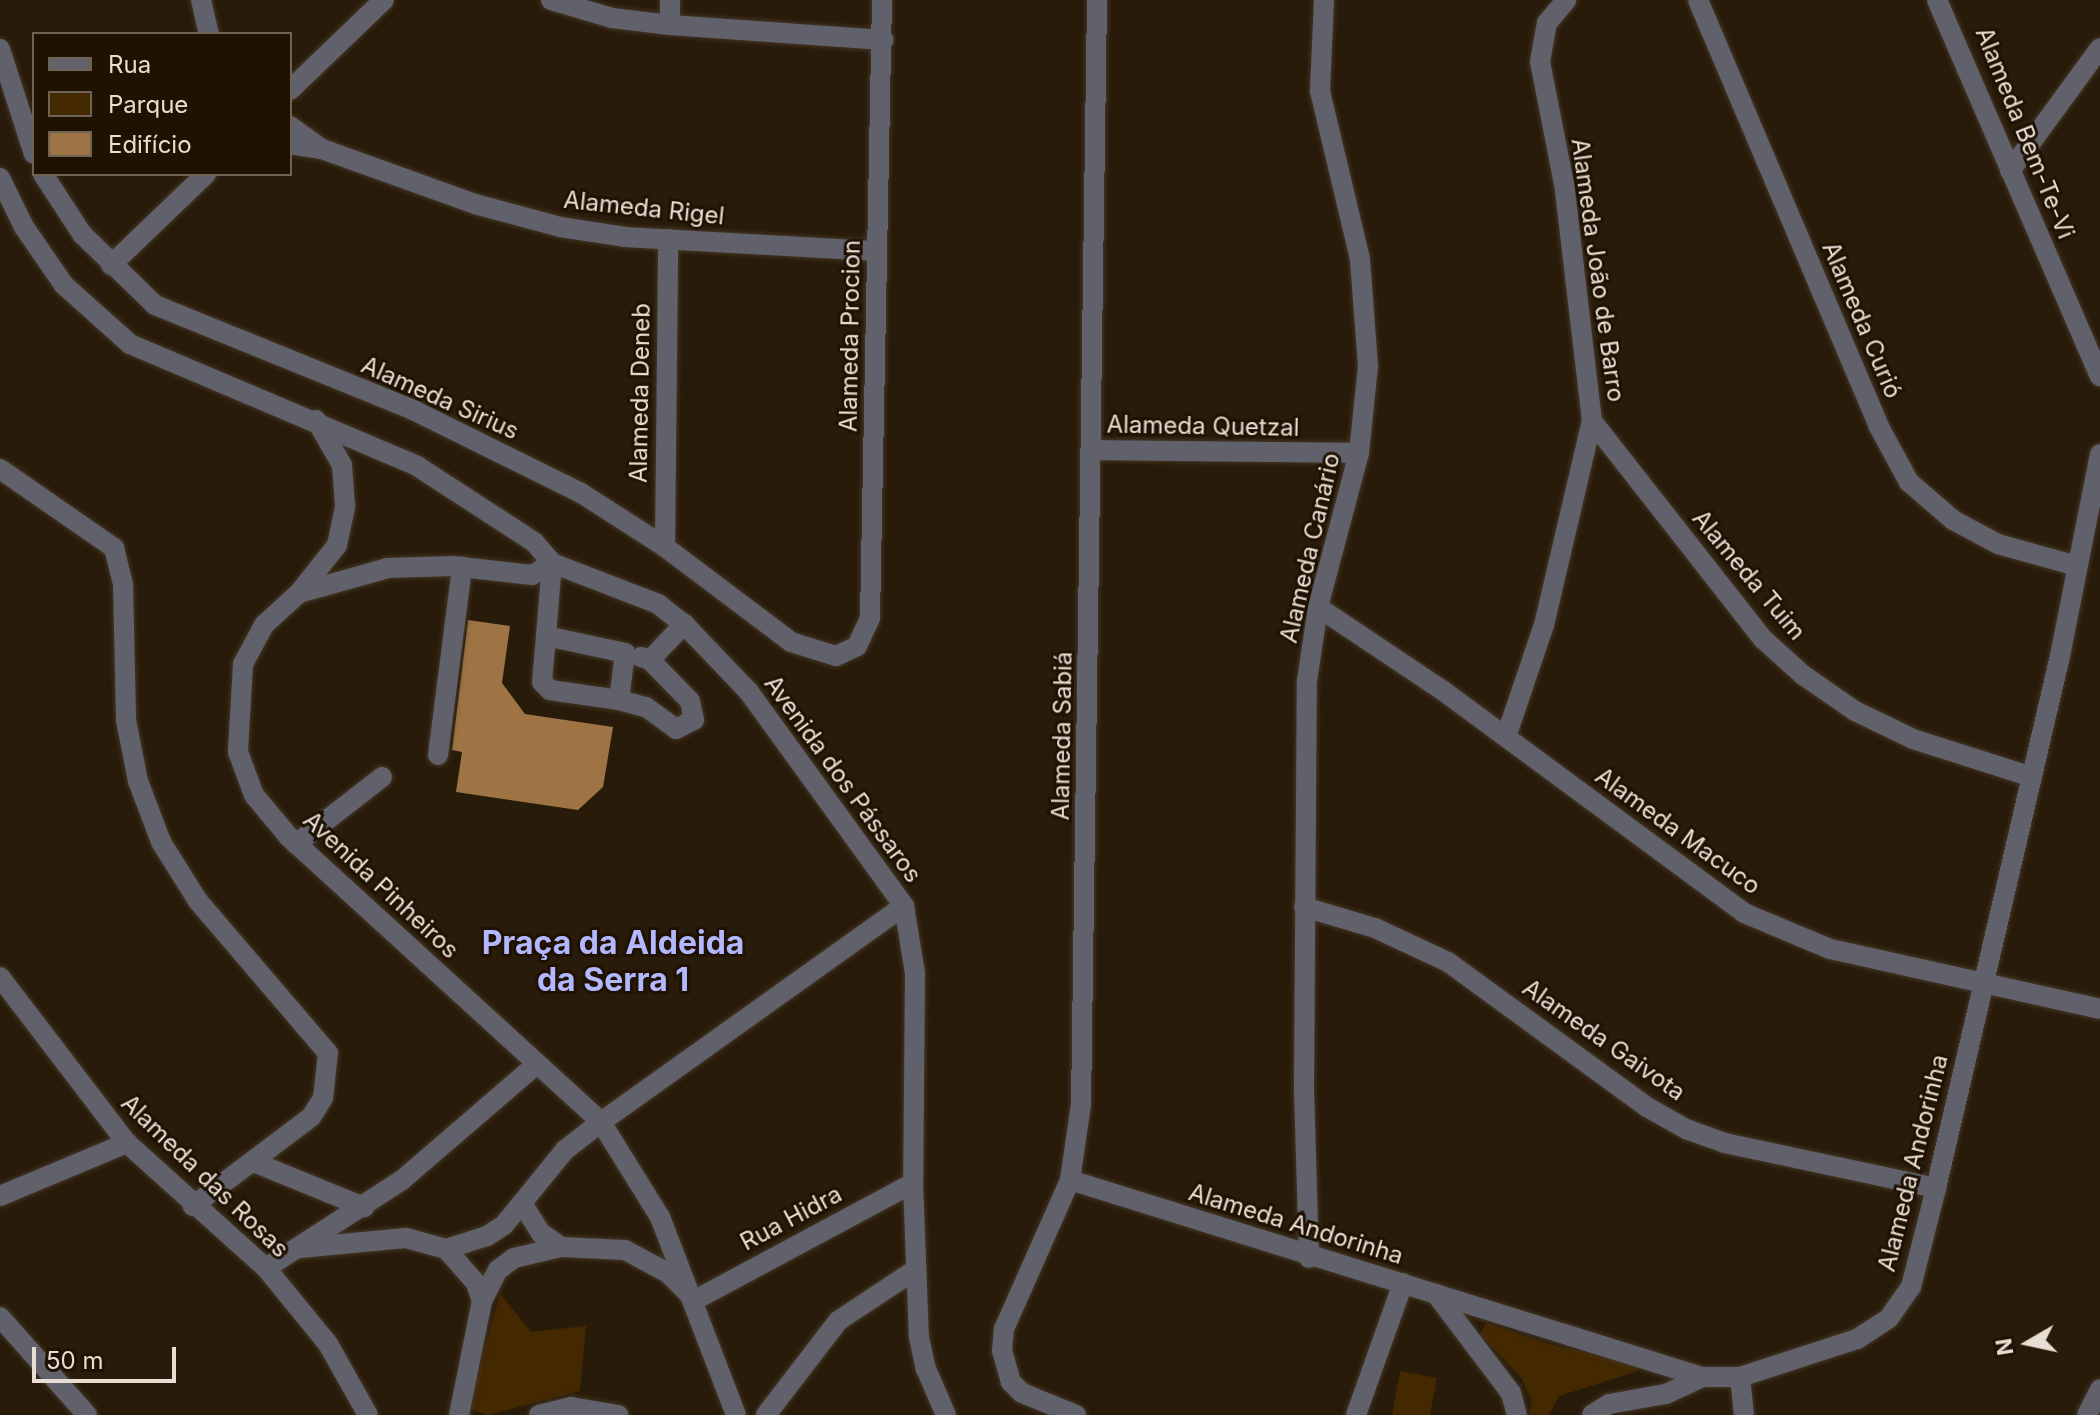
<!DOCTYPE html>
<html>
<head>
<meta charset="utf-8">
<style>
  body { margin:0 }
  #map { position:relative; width:2100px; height:1415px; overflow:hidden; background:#291b0a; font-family:Inter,sans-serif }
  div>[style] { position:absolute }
  .green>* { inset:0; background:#442800 }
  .building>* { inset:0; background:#9e7444 }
  .roads { filter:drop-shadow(0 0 2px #443626) drop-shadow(0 0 2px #443626) }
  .minor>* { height:20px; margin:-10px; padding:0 10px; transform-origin:10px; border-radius:10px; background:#60616b }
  span { translate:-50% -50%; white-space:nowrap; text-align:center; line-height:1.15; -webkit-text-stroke:6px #1f1203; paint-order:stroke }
  .street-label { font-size:24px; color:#e7ddd3 }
  .district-label { font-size:32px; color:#b3b8fe; font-weight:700 }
  .legend { position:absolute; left:32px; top:32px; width:260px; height:144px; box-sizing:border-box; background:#1f1203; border:2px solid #6f6356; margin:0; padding:10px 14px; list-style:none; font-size:24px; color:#e7ddd3 }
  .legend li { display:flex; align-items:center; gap:16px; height:40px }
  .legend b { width:40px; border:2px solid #6f6356 }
  .north { position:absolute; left:1988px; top:1303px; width:80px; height:80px; -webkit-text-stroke:6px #1f1203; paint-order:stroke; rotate:261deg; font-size:22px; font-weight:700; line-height:32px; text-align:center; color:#e7ddd3 }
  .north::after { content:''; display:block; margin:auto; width:28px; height:36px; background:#e7ddd3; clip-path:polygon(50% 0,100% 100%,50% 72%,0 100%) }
  .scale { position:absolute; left:32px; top:1347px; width:144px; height:36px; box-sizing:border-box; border:4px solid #e7ddd3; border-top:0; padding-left:10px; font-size:24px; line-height:28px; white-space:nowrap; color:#e7ddd3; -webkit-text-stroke:6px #1f1203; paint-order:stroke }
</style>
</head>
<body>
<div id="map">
  <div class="green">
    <i style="clip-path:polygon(500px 1294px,531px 1332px,586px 1326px,580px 1391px,488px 1415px,468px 1408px)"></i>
    <i style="clip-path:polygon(1486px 1323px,1559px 1347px,1634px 1360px,1638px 1371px,1559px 1396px,1549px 1415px,1530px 1415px,1531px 1400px,1522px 1379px,1480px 1334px)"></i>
    <i style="clip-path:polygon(1400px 1371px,1437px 1378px,1430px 1415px,1392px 1415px)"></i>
  </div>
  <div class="building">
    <i style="clip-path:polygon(468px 620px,510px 626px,502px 683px,525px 714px,613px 727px,603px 787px,578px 810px,456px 792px,462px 752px,452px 750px)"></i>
  </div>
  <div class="roads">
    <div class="minor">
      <i style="left:201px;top:0;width:35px;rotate:77deg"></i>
      <i style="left:551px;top:0;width:64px;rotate:16.4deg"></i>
      <i style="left:612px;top:18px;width:58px;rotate:6.9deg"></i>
      <i style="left:670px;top:25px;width:214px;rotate:4deg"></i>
      <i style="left:670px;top:0;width:25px;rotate:90deg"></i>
      <i style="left:1698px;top:0;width:462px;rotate:67deg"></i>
      <i style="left:1878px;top:425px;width:65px;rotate:61.5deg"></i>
      <i style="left:1909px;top:482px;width:58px;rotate:40.8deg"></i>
      <i style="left:1953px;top:520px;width:51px;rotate:28.1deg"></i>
      <i style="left:1998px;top:544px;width:82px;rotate:15.6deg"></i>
      <i style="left:1937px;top:0;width:410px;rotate:66.6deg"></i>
      <i style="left:0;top:49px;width:110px;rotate:72.1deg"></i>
      <i style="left:290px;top:90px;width:130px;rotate:-43.8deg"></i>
      <i style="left:290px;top:126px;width:36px;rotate:36deg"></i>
      <i style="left:290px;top:144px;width:32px;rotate:9deg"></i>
      <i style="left:322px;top:149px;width:163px;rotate:19.8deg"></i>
      <i style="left:475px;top:204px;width:88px;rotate:15.1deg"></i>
      <i style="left:560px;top:227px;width:66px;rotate:8.7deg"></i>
      <i style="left:625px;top:237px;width:252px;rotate:3.2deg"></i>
      <i style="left:2010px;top:171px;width:152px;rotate:-53.8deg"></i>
      <i style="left:43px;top:174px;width:72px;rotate:57deg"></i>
      <i style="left:82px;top:234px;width:102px;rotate:44.2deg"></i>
      <i style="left:155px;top:305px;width:279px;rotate:22.1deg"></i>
      <i style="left:413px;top:410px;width:187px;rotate:26.3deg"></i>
      <i style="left:581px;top:493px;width:100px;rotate:32.7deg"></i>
      <i style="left:665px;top:547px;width:158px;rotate:37deg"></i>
      <i style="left:791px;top:642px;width:47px;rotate:17.3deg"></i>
      <i style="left:836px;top:656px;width:23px;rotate:-25deg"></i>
      <i style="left:857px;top:646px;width:31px;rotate:-65deg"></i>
      <i style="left:870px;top:618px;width:618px;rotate:-88.89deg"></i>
      <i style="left:0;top:178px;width:55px;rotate:63.9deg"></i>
      <i style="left:24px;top:227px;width:70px;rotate:55.4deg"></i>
      <i style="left:64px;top:285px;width:89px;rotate:41.8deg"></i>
      <i style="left:130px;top:344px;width:312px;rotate:23deg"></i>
      <i style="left:417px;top:466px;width:140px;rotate:33deg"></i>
      <i style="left:534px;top:542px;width:28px;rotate:49deg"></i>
      <i style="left:552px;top:563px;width:114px;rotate:21.1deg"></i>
      <i style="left:658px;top:604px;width:33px;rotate:38deg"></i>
      <i style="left:684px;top:624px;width:94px;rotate:46.3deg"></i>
      <i style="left:749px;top:692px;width:264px;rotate:54.1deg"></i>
      <i style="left:904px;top:906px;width:68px;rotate:80.7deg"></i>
      <i style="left:915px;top:973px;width:210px;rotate:90.5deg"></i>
      <i style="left:913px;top:1183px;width:154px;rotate:87.8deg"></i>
      <i style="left:919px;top:1337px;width:33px;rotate:78deg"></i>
      <i style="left:926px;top:1369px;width:50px;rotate:66.5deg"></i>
      <i style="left:111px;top:265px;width:132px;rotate:-43.8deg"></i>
      <i style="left:1592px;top:421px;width:277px;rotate:51.9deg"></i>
      <i style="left:1763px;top:639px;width:54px;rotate:42deg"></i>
      <i style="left:1803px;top:675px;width:63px;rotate:34.7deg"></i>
      <i style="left:1855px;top:711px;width:64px;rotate:25.8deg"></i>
      <i style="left:1913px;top:739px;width:125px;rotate:17.7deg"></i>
      <i style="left:1094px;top:450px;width:265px;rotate:0.6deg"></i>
      <i style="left:0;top:469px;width:139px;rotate:34.7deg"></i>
      <i style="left:114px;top:548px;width:37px;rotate:76deg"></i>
      <i style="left:123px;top:584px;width:136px;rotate:88.7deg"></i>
      <i style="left:126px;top:720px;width:62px;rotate:78.9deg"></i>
      <i style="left:138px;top:781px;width:65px;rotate:69.3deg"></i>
      <i style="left:161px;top:842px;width:70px;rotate:57.9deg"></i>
      <i style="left:198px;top:901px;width:200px;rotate:49.5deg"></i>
      <i style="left:328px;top:1053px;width:45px;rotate:96.3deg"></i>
      <i style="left:323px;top:1098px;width:22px;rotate:122deg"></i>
      <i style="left:311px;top:1117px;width:148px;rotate:143deg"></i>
      <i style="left:665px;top:547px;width:308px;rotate:-89.4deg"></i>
      <i style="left:552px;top:563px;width:23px;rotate:149deg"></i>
      <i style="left:532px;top:575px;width:80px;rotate:-173.5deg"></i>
      <i style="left:453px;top:566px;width:65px;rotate:178.2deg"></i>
      <i style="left:388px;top:568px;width:92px;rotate:164.3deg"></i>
      <i style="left:299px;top:593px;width:47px;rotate:137.6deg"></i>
      <i style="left:264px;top:625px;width:44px;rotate:118.3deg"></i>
      <i style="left:243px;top:664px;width:88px;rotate:93.3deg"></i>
      <i style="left:238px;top:752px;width:46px;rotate:69.6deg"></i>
      <i style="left:254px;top:795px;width:55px;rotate:50.2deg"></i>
      <i style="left:289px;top:837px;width:423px;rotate:42.4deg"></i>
      <i style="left:601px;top:1122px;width:112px;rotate:58.2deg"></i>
      <i style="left:660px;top:1217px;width:212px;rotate:69deg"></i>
      <i style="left:299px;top:593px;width:61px;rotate:-51.6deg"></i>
      <i style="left:337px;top:545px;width:40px;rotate:-78deg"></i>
      <i style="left:345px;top:506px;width:41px;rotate:-94.2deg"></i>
      <i style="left:342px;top:465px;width:52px;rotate:-120deg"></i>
      <i style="left:1318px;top:607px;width:149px;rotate:33.8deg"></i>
      <i style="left:1442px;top:690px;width:375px;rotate:36.4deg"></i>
      <i style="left:1744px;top:913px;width:93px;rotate:22.7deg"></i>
      <i style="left:1830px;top:949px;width:277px;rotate:12.5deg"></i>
      <i style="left:546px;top:636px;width:81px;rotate:12.1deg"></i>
      <i style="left:625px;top:653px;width:47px;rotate:97.3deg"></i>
      <i style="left:619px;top:700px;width:70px;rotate:-171.8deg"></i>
      <i style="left:550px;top:690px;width:11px;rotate:-135deg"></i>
      <i style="left:542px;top:682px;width:46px;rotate:-85deg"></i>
      <i style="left:546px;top:636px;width:73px;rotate:-85.3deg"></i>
      <i style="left:641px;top:657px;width:9px;rotate:18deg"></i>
      <i style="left:650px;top:660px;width:50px;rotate:-46.6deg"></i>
      <i style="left:619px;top:700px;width:28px;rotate:15deg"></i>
      <i style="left:646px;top:707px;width:37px;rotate:36deg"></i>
      <i style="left:676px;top:729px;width:20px;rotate:-27deg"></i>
      <i style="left:694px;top:720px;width:19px;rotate:-102deg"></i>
      <i style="left:690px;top:701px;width:57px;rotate:-134.3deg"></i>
      <i style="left:1506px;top:737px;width:118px;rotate:-71.3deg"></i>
      <i style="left:1544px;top:625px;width:210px;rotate:-76.8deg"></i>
      <i style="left:1592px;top:421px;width:239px;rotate:-96.7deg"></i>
      <i style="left:1564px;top:184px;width:124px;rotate:-101.1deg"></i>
      <i style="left:1540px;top:62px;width:40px;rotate:-80deg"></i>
      <i style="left:1547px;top:23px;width:30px;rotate:-50deg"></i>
      <i style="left:438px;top:755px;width:190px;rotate:-82.7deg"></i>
      <i style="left:296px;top:844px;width:109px;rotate:-37.9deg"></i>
      <i style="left:1304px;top:907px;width:74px;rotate:16.5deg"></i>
      <i style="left:1375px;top:928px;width:81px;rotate:25deg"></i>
      <i style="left:1448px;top:962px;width:246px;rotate:36.1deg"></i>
      <i style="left:1647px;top:1107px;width:45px;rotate:29.4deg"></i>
      <i style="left:1686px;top:1129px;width:41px;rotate:19.7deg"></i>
      <i style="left:1725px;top:1143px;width:216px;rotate:12deg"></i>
      <i style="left:0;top:977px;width:209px;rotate:52.6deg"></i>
      <i style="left:127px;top:1143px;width:187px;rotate:42deg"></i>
      <i style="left:266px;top:1268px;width:98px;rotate:50.8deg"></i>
      <i style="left:328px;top:1344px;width:81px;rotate:60.6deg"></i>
      <i style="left:256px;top:1163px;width:117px;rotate:22.2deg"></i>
      <i style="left:1070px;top:1180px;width:662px;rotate:17.31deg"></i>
      <i style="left:1702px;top:1377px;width:38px"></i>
      <i style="left:1740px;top:1377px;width:123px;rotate:-18deg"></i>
      <i style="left:1857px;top:1339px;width:38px;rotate:-33deg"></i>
      <i style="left:1889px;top:1318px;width:38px;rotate:-55deg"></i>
      <i style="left:1911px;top:1287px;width:102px;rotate:-75.8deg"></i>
      <i style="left:1936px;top:1188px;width:546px;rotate:-76.88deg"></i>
      <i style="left:2060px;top:656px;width:206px;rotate:-78.8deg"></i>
      <i style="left:0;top:1196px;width:138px;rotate:-22.7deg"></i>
      <i style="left:522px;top:1203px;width:36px;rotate:58deg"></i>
      <i style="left:541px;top:1233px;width:24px;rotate:35deg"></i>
      <i style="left:300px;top:1248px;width:106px;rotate:-5.4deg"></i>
      <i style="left:406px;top:1238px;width:41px;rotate:15.4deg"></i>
      <i style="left:446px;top:1249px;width:43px;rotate:-17.6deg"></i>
      <i style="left:487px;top:1236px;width:20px;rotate:-33deg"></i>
      <i style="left:504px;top:1225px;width:97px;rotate:-50.9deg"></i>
      <i style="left:565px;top:1150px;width:46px;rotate:-37.9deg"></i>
      <i style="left:601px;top:1122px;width:372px;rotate:-35.5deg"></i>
      <i style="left:446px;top:1249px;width:45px;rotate:48.6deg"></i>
      <i style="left:476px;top:1283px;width:19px;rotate:72deg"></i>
      <i style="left:1309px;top:1258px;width:172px;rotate:-91.7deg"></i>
      <i style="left:1304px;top:1086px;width:405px;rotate:-89.6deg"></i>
      <i style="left:1307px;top:681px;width:75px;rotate:-81.5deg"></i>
      <i style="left:1318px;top:607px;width:159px;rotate:-75.1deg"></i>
      <i style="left:1359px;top:453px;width:87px;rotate:-84.1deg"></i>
      <i style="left:1368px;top:366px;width:107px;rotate:-94.3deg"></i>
      <i style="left:1360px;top:259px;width:173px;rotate:-103.4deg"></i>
      <i style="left:1320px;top:91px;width:91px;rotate:-87.5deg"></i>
      <i style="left:266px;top:1268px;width:162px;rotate:-32.9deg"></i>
      <i style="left:402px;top:1180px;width:178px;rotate:-40.7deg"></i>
      <i style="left:1436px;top:1294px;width:124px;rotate:52.9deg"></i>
      <i style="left:1511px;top:1393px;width:23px;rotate:75deg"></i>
      <i style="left:695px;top:1300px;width:247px;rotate:-28.2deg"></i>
      <i style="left:0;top:1317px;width:131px;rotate:48.4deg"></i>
      <i style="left:1740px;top:1377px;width:38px;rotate:84deg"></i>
      <i style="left:459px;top:1415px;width:116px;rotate:-78.6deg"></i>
      <i style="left:482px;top:1301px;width:35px;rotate:-63deg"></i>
      <i style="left:498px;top:1270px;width:20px;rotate:-37deg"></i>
      <i style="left:514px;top:1258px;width:48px;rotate:-13.2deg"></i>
      <i style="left:561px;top:1247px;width:64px;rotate:2.7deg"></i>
      <i style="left:625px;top:1250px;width:49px;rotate:28.1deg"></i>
      <i style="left:668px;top:1273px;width:27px;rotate:45deg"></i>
      <i style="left:539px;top:1415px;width:33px;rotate:-14deg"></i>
      <i style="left:571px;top:1407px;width:48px;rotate:9.7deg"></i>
      <i style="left:766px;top:1415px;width:118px;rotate:-52.5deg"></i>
      <i style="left:838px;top:1321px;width:92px;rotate:-33.5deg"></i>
      <i style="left:1076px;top:1415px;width:58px;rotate:-157.8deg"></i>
      <i style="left:1022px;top:1393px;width:16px;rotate:-135deg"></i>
      <i style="left:1011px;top:1382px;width:32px;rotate:-106deg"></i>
      <i style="left:1002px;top:1351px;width:22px;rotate:-85deg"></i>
      <i style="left:1004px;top:1329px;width:163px;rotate:-66.1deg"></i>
      <i style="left:1070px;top:1180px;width:76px;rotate:-81.7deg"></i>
      <i style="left:1081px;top:1105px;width:1105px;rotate:-89.17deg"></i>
      <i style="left:1356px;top:1415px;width:140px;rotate:-70.4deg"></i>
      <i style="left:1592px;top:1415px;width:20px;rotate:-33deg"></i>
      <i style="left:1609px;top:1404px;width:58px;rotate:-10deg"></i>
      <i style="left:1666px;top:1394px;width:40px;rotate:-25deg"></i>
      <i style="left:2087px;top:1415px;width:29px;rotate:-63deg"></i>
    </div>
  </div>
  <div class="street-label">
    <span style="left:2025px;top:133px;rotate:68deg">Alameda Bem-Te-Vi</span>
    <span style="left:644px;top:208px;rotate:6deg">Alameda Rigel</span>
    <span style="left:1598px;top:270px;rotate:82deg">Alameda João de Barro</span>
    <span style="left:1862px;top:320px;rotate:67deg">Alameda Curió</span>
    <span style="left:850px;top:336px;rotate:-89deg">Alameda Procion</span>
    <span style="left:640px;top:393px;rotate:-89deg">Alameda Deneb</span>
    <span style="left:440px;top:398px;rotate:24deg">Alameda Sirius</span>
    <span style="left:1203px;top:426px;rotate:1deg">Alameda Quetzal</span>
    <span style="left:1310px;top:548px;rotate:-77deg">Alameda Canário</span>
    <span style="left:1749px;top:575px;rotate:50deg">Alameda Tuim</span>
    <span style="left:1062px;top:736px;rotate:-89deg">Alameda Sabiá</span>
    <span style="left:843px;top:779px;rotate:54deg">Avenida dos Pássaros</span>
    <span style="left:1678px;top:831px;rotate:36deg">Alameda Macuco</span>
    <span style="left:381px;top:885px;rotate:43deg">Avenida Pinheiros</span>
    <span style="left:1604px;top:1040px;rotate:35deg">Alameda Gaivota</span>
    <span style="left:1913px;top:1163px;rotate:-76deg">Alameda Andorinha</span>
    <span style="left:205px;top:1176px;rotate:44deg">Alameda das Rosas</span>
    <span style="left:791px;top:1218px;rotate:-28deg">Rua Hidra</span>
    <span style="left:1296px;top:1224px;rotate:17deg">Alameda Andorinha</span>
  </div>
  <div class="district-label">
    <span style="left:613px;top:962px">Praça da Aldeida<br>da Serra 1</span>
  </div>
  <ul class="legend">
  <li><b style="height:10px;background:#60616b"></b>Rua</li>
  <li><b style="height:22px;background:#442800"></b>Parque</li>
  <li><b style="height:22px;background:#9e7444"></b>Edifício</li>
  </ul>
  <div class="north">N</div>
  <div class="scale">50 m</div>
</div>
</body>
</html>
